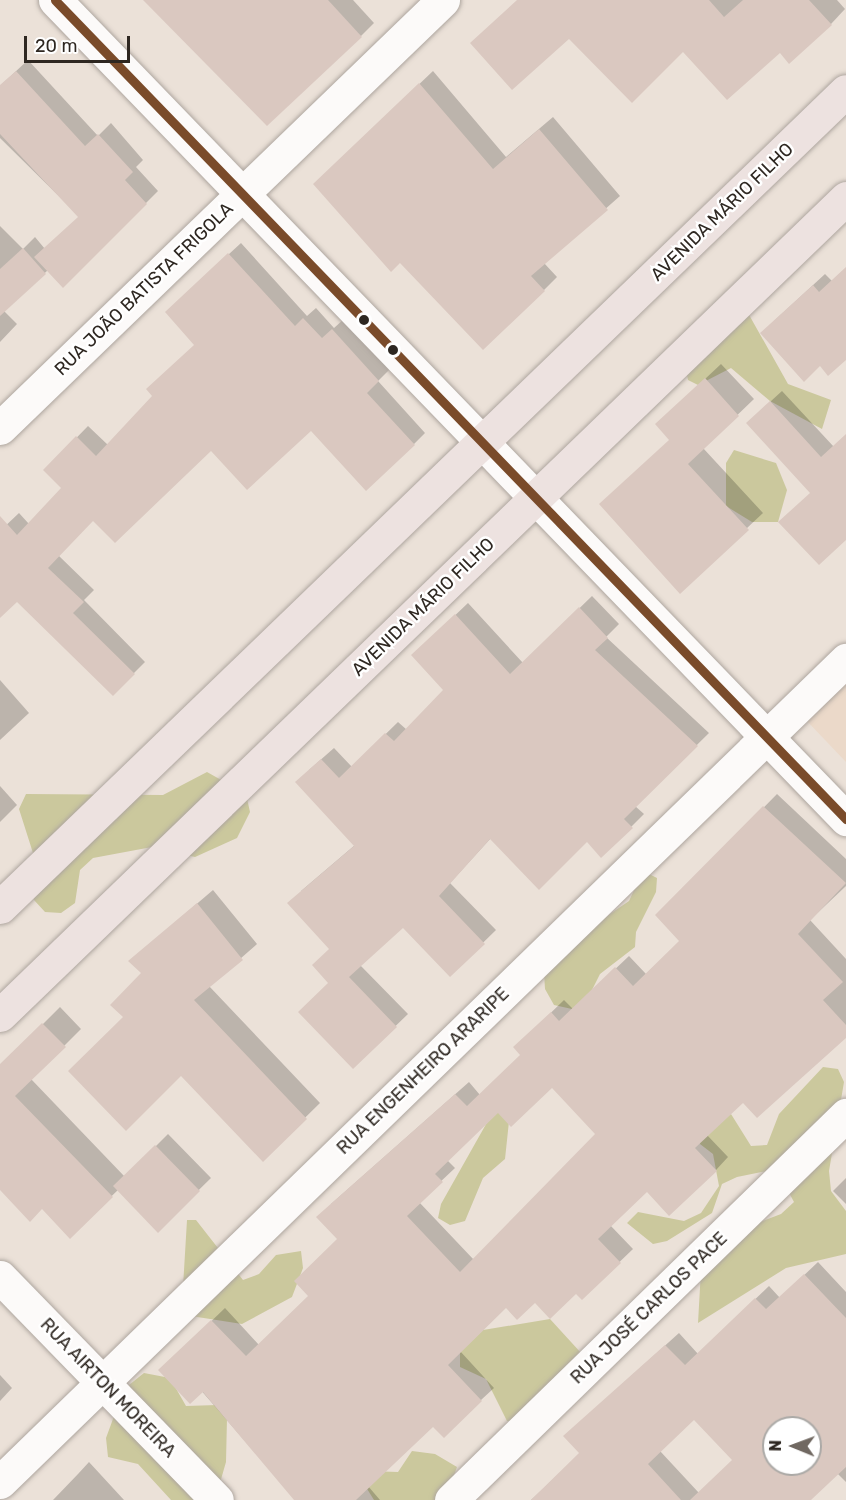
<!DOCTYPE html>
<html>
<head>
<meta charset="utf-8">
<style>
  body { margin:0 }
  #map { position:relative; width:846px; height:1500px; overflow:hidden; background:#ebe1d8; font-family:Rubik,sans-serif }
  div>[style] { position:absolute }
  .built>* { inset:0; background:#ebd9c9 }
  .forest>* { inset:0; background:#cbc89d }
  .shadow>* { inset:0; background:#0003 }
  .building>* { inset:0; background:#dac8c0 }
  .roads { filter:drop-shadow(0 0 2px #aea69f) drop-shadow(0 0 2px #aea69f) }
  .minor>* { height:33px; margin:-16.5px; padding:0 16.5px; transform-origin:16.5px; border-radius:16.5px; background:#fcfaf9 }
  .major>* { height:33px; margin:-16.5px; padding:0 16.5px; transform-origin:16.5px; border-radius:16.5px; background:#ede2e0 }
  .bus-1>* { height:9px; margin:-4.5px; padding:0 4.5px; transform-origin:4.5px; border-radius:4.5px; background:#7a4b2a }
  .dots>* { width:16px; height:16px; translate:-50% -50%; box-sizing:border-box; border:3px solid #fff; border-radius:50% }
  span { translate:-50% -50%; white-space:nowrap; text-align:center; line-height:1.15; -webkit-text-stroke:5px #fff; paint-order:stroke }
  .street-label { font-size:18px; color:#2e2721 }
  .north { position:absolute; left:762px; top:1416px; width:60px; height:60px; box-sizing:border-box; background:#fff; border:2px solid #aba9a6; border-radius:50%; rotate:271deg; font-size:16px; font-weight:700; line-height:24px; text-align:center; color:#2e2721 }
  .north::after { content:''; display:block; margin:auto; width:21px; height:27px; background:#706861; clip-path:polygon(50% 0,100% 100%,50% 72%,0 100%) }
  .scale { position:absolute; left:24px; top:36px; width:106px; height:27px; box-sizing:border-box; border:3px solid #2e2721; border-top:0; padding-left:8px; font-size:18px; line-height:21px; white-space:nowrap; color:#2e2721; -webkit-text-stroke:4px #fff; paint-order:stroke }
</style>
</head>
<body>
<div id="map">
  <div class="built">
    <i style="clip-path:polygon(846px 679px,846px 762px,805px 719px)"></i>
  </div>
  <div class="forest">
    <i style="clip-path:polygon(748px 313px,788px 384px,831px 400px,822px 429px,770px 401px,731px 368px,698px 385px,688px 380px,685px 366px)"></i>
    <i style="clip-path:polygon(734px 450px,776px 463px,787px 490px,778px 522px,752px 522px,726px 506px,726px 463px)"></i>
    <i style="clip-path:polygon(207px 772px,246px 794px,250px 812px,237px 838px,195px 857px,152px 847px,93px 858px,80px 870px,75px 903px,61px 913px,45px 912px,34px 900px,27px 884px,33px 853px,19px 809px,26px 794px,163px 795px)"></i>
    <i style="clip-path:polygon(643px 871px,657px 878px,656px 892px,636px 932px,635px 947px,600px 974px,585px 1004px,572px 1009px,554px 1005px,545px 989px,544px 973px,591px 927px,629px 901px)"></i>
    <i style="clip-path:polygon(823px 1067px,838px 1069px,844px 1082px,829px 1171px,831px 1191px,846px 1211px,846px 1254px,786px 1268px,698px 1323px,701px 1270px,749px 1226px,781px 1214px,794px 1202px,787px 1189px,767px 1171px,737px 1177px,722px 1184px,712px 1213px,667px 1241px,653px 1244px,627px 1223px,638px 1212px,684px 1221px,701px 1213px,719px 1186px,713px 1154px,700px 1144px,697px 1129px,731px 1114px,751px 1146px,767px 1145px,779px 1114px)"></i>
    <i style="clip-path:polygon(494px 1110px,510px 1112px,505px 1159px,483px 1178px,465px 1221px,450px 1225px,438px 1218px,441px 1204px)"></i>
    <i style="clip-path:polygon(187px 1220px,196px 1220px,243px 1280px,259px 1274px,276px 1255px,301px 1251px,303px 1268px,292px 1297px,242px 1324px,191px 1316px,182px 1304px)"></i>
    <i style="clip-path:polygon(550px 1319px,582px 1354px,523px 1424px,507px 1421px,486px 1379px,460px 1367px,460px 1352px,483px 1330px)"></i>
    <i style="clip-path:polygon(144px 1373px,170px 1378px,186px 1406px,217px 1405px,227px 1418px,226px 1462px,215px 1500px,171px 1500px,138px 1464px,108px 1457px,106px 1438px,124px 1389px)"></i>
    <i style="clip-path:polygon(412px 1451px,435px 1454px,457px 1467px,445px 1500px,374px 1500px,364px 1484px,368px 1471px,398px 1472px)"></i>
  </div>
  <div class="shadow">
    <i style="clip-path:polygon(146px 0,353px 0,374px 23px,361px 36px)"></i>
    <i style="clip-path:polygon(517px 0,837px 0,845px 9px,831px 24px,780px 51px,683px 50px,569px 36px)"></i>
    <i style="clip-path:polygon(28px 60px,98px 136px,111px 123px,143px 160px,136px 167px,158px 191px,63px 286px,48px 270px,4px 311px,17px 324px,0 342px,0 226px,23px 249px,35px 237px,45px 249px,80px 217px,0 138px,0 86px)"></i>
    <i style="clip-path:polygon(433px 71px,506px 157px,553px 117px,620px 196px,544px 263px,557px 277px,544px 290px,400px 261px,328px 171px)"></i>
    <i style="clip-path:polygon(241px 243px,307px 316px,316px 308px,334px 328px,344px 319px,390px 369px,378px 381px,425px 433px,414px 444px,311px 428px,211px 448px,93px 519px,58px 555px,94px 590px,84px 600px,145px 662px,113px 694px,17px 600px,0 608px,0 531px,19px 513px,29px 524px,63px 488px,45px 470px,88px 426px,108px 445px,154px 396px,196px 344px,178px 301px)"></i>
    <i style="clip-path:polygon(846px 268px,846px 360px,774px 321px,825px 274px,832px 281px)"></i>
    <i style="clip-path:polygon(721px 364px,754px 399px,703px 448px,763px 513px,680px 591px,673px 409px)"></i>
    <i style="clip-path:polygon(782px 391px,834px 447px,846px 435px,846px 538px,759px 412px)"></i>
    <i style="clip-path:polygon(592px 596px,619px 624px,606px 637px,709px 733px,635px 806px,644px 814px,602px 856px,587px 840px,491px 838px,450px 883px,496px 930px,450px 975px,403px 926px,360px 965px,408px 1014px,353px 1067px,330px 983px,331px 948px,301px 891px,355px 845px,309px 770px,334px 748px,352px 767px,398px 722px,407px 730px,445px 690px,426px 643px,468px 603px,523px 663px)"></i>
    <i style="clip-path:polygon(0 680px,29px 713px,0 740px)"></i>
    <i style="clip-path:polygon(0 786px,17px 805px,0 822px)"></i>
    <i style="clip-path:polygon(evenodd,777px 794px,846px 859px,846px 886px,810px 920px,846px 959px,846px 1035px,743px 1101px,707px 1135px,728px 1157px,716px 1170px,647px 1190px,610px 1225px,633px 1249px,582px 1298px,576px 1291px,506px 1305px,460px 1351px,494px 1388px,481px 1400px,433px 1424px,368px 1486px,380px 1500px,296px 1500px,173px 1358px,225px 1308px,259px 1345px,310px 1296px,339px 1239px,331px 1204px,469px 1082px,480px 1095px,522px 1055px,528px 1035px,564px 1000px,573px 1009px,629px 956px,646px 974px,681px 941px,657px 915px,777px 794px,552px 1086px,597px 1134px,474px 1260px,419px 1202px,455px 1168px,447px 1160px,498px 1111px,552px 1086px)"></i>
    <i style="clip-path:polygon(213px 890px,257px 944px,209px 986px,320px 1103px,263px 1159px,125px 1017px,143px 973px,130px 961px)"></i>
    <i style="clip-path:polygon(60px 1007px,81px 1029px,31px 1079px,125px 1177px,168px 1134px,211px 1178px,158px 1230px,119px 1189px,70px 1236px,42px 1207px,0 1188px,0 1067px)"></i>
    <i style="clip-path:polygon(846px 1178px,846px 1204px,833px 1191px)"></i>
    <i style="clip-path:polygon(evenodd,818px 1262px,846px 1292px,846px 1482px,837px 1473px,809px 1500px,531px 1500px,581px 1453px,578px 1424px,679px 1333px,698px 1354px,769px 1286px,780px 1298px,818px 1262px,694px 1418px,734px 1460px,699px 1493px,660px 1451px,694px 1418px,818px 1262px,774px 1428px,810px 1428px,810px 1464px,774px 1464px,774px 1428px)"></i>
    <i style="clip-path:polygon(0 1375px,12px 1388px,0 1401px)"></i>
    <i style="clip-path:polygon(89px 1462px,124px 1500px,53px 1500px,78px 1474px)"></i>
  </div>
  <div class="building">
    <i style="clip-path:polygon(143px 0,328px 0,362px 37px,267px 126px)"></i>
    <i style="clip-path:polygon(517px 0,709px 0,724px 17px,743px 0,809px 0,832px 25px,789px 64px,780px 53px,727px 100px,683px 52px,632px 103px,569px 39px,512px 90px,470px 43px)"></i>
    <i style="clip-path:polygon(16px 71px,85px 146px,98px 134px,133px 172px,125px 180px,147px 204px,63px 288px,34px 257px,78px 217px,0 134px,0 85px)"></i>
    <i style="clip-path:polygon(419px 83px,493px 169px,539px 129px,608px 210px,531px 276px,545px 291px,483px 350px,400px 263px,391px 272px,313px 184px)"></i>
    <i style="clip-path:polygon(23px 248px,46px 274px,0 316px,0 269px)"></i>
    <i style="clip-path:polygon(228px 253px,295px 326px,303px 318px,322px 338px,332px 329px,379px 381px,367px 393px,415px 445px,366px 491px,311px 431px,247px 490px,211px 451px,115px 543px,93px 521px,48px 568px,84px 602px,73px 613px,135px 674px,113px 696px,17px 602px,0 618px,0 516px,17px 535px,61px 488px,43px 470px,76px 436px,96px 456px,152px 396px,146px 389px,194px 345px,165px 312px)"></i>
    <i style="clip-path:polygon(846px 267px,846px 360px,828px 376px,820px 366px,804px 382px,760px 333px,813px 285px,819px 292px)"></i>
    <i style="clip-path:polygon(705px 378px,739px 416px,688px 464px,749px 530px,680px 594px,599px 504px,669px 440px,655px 424px)"></i>
    <i style="clip-path:polygon(770px 401px,821px 457px,846px 434px,846px 540px,819px 565px,778px 522px,810px 493px,746px 423px)"></i>
    <i style="clip-path:polygon(579px 607px,608px 638px,595px 650px,698px 746px,624px 819px,633px 828px,601px 858px,587px 842px,539px 890px,490px 839px,439px 896px,485px 944px,450px 977px,403px 928px,349px 977px,397px 1027px,353px 1069px,298px 1012px,328px 983px,312px 965px,329px 949px,287px 903px,354px 846px,295px 782px,321px 759px,339px 778px,385px 733px,394px 741px,443px 690px,411px 655px,455px 614px,510px 674px)"></i>
    <i style="clip-path:polygon(evenodd,763px 806px,846px 883px,798px 934px,843px 982px,823px 1000px,846px 1025px,846px 1038px,757px 1118px,743px 1103px,695px 1148px,717px 1171px,669px 1216px,647px 1192px,598px 1239px,621px 1263px,582px 1300px,576px 1294px,550px 1319px,535px 1303px,517px 1320px,506px 1308px,448px 1365px,482px 1401px,444px 1438px,433px 1427px,356px 1500px,294px 1500px,203px 1392px,190px 1404px,158px 1370px,211px 1320px,246px 1356px,308px 1296px,294px 1281px,337px 1239px,316px 1217px,455px 1094px,467px 1106px,520px 1055px,513px 1047px,551px 1012px,559px 1021px,615px 967px,633px 986px,679px 941px,655px 915px,763px 806px,552px 1088px,595px 1134px,460px 1272px,407px 1216px,443px 1182px,435px 1174px,498px 1113px,511px 1127px,552px 1088px)"></i>
    <i style="clip-path:polygon(197px 903px,243px 960px,194px 1000px,307px 1119px,263px 1162px,181px 1076px,126px 1131px,68px 1071px,123px 1017px,110px 1005px,141px 973px,128px 961px)"></i>
    <i style="clip-path:polygon(42px 1023px,66px 1047px,15px 1096px,113px 1197px,70px 1239px,42px 1209px,30px 1222px,0 1190px,0 1064px)"></i>
    <i style="clip-path:polygon(155px 1145px,200px 1191px,158px 1233px,113px 1186px)"></i>
    <i style="clip-path:polygon(evenodd,804px 1274px,846px 1318px,846px 1467px,811px 1500px,690px 1500px,732px 1460px,694px 1420px,648px 1464px,681px 1500px,531px 1500px,579px 1453px,563px 1436px,665px 1345px,685px 1365px,755px 1298px,766px 1309px,804px 1274px,774px 1428px,810px 1428px,810px 1464px,774px 1464px,774px 1428px)"></i>
  </div>
  <div class="roads">
    <div class="minor">
      <i style="left:55px;top:0;width:1139px;rotate:46deg"></i>
      <i style="left:0;top:428px;width:616px;rotate:-44.01deg"></i>
      <i style="left:0;top:1277px;width:311px;rotate:45.8deg"></i>
      <i style="left:0;top:1482px;width:1180px;rotate:-44.18deg"></i>
      <i style="left:451px;top:1500px;width:552px;rotate:-44.27deg"></i>
    </div>
    <div class="major">
      <i style="left:0;top:907px;width:1175px;rotate:-43.97deg"></i>
      <i style="left:0;top:1015px;width:1176px;rotate:-44deg"></i>
    </div>
  </div>
  <div class="bus-1">
    <i style="left:55px;top:0;width:1139px;rotate:46deg"></i>
  </div>
  <div class="dots">
    <i style="left:364px;top:320px;background:#2e2721"></i>
    <i style="left:393px;top:350px;background:#2e2721"></i>
  </div>
  <div class="street-label">
    <span style="left:722px;top:212px;rotate:-44deg">AVENIDA MÁRIO FILHO</span>
    <span style="left:144px;top:289px;rotate:-44deg">RUA JOÃO BATISTA FRIGOLA</span>
    <span style="left:423px;top:607px;rotate:-44deg">AVENIDA MÁRIO FILHO</span>
    <span style="left:423px;top:1071px;rotate:-44deg">RUA ENGENHEIRO ARARIPE</span>
    <span style="left:649px;top:1308px;rotate:-44deg">RUA JOSÉ CARLOS PACE</span>
    <span style="left:108px;top:1388px;rotate:46deg">RUA AIRTON MOREIRA</span>
  </div>
  <div class="north">N</div>
  <div class="scale">20 m</div>
</div>
</body>
</html>
